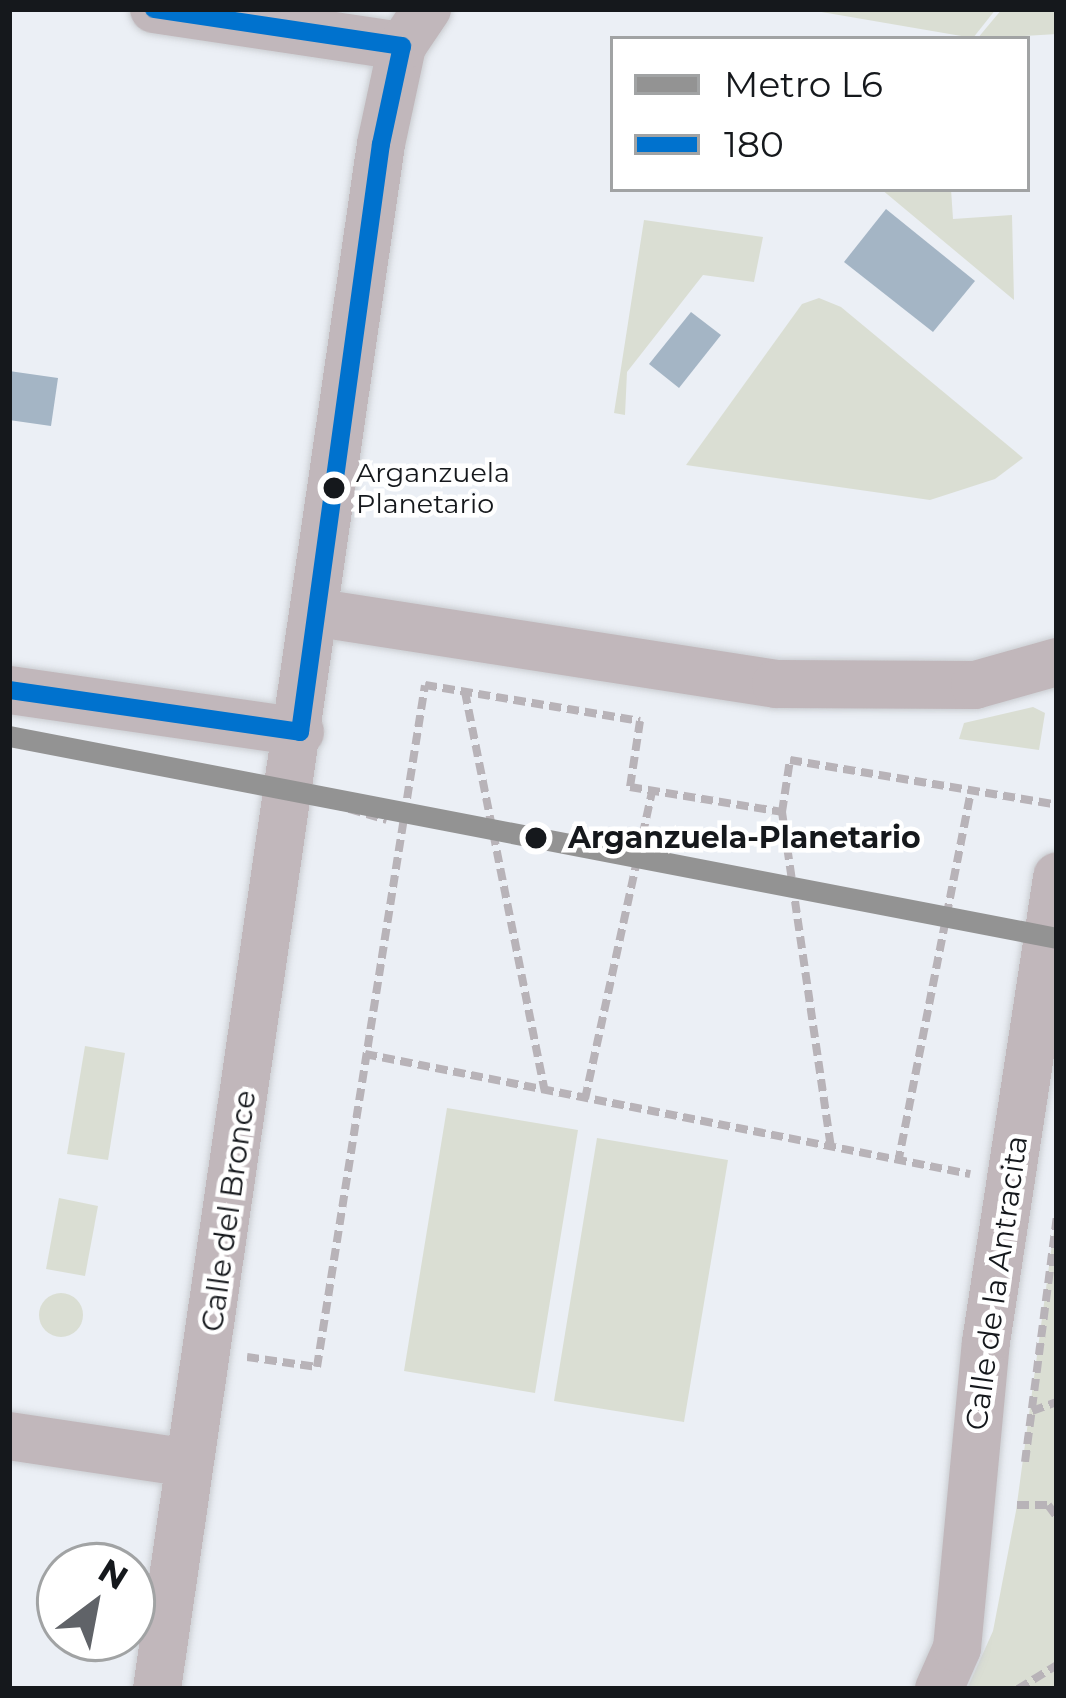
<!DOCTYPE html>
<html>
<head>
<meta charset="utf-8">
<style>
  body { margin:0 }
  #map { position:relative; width:1066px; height:1698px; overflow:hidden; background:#ebeff5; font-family:Montserrat,sans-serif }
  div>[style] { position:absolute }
  .green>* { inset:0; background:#daded3 }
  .round { border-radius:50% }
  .water>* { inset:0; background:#a4b5c5 }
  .path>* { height:8px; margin-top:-4px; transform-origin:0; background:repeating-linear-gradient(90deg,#b8b3b8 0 12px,transparent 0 18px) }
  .roads { filter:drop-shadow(0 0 3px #cacdd1) drop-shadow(0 0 3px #cacdd1) }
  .street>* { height:48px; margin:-24px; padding:0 24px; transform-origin:24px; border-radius:24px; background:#c1b7bb }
  .bus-1>* { height:18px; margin:-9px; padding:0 9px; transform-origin:9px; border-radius:9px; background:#0072ce }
  .metro-1>* { height:21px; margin:-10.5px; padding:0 10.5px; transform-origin:10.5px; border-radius:10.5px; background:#939393 }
  .dots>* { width:33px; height:33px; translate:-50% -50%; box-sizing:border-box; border:6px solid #fff; border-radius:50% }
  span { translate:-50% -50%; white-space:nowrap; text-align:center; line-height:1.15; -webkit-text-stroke:9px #fff; paint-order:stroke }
  .bus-label { font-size:27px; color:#15181c }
  .left { translate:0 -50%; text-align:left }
  .stop-label { font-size:30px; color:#15181c; font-weight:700 }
  .street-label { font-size:30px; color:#15181c }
  .frame { position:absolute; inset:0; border:12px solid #15181c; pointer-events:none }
  .legend { position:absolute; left:610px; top:36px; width:420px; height:156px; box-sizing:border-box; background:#fff; border:3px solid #a1a3a4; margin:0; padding:15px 21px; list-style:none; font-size:36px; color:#15181c }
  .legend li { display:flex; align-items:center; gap:24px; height:60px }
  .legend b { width:60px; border:3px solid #a1a3a4 }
  .north { position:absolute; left:36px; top:1542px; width:120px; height:120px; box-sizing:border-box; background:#fff; border:3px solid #a1a3a4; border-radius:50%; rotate:32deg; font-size:33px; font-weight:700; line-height:48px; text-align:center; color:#15181c }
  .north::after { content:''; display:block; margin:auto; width:42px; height:54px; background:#606368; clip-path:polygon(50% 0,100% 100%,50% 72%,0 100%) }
</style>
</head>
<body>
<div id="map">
  <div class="green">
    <i style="clip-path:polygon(804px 9px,996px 9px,973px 38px)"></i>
    <i style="clip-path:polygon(1002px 9px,1057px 9px,1057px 34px,977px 39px)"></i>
    <i style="clip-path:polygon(881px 189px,951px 189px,953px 219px,1012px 215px,1014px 300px)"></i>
    <i style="clip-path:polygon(644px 220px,763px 237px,754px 282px,703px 275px,627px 372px,625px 415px,614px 413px)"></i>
    <i style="clip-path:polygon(819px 298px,841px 307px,1023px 458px,995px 479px,930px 500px,686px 465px,802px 304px)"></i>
    <i style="clip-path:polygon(1033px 707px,1045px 713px,1039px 750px,959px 739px,964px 723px)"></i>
    <i style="clip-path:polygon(85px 1046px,125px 1053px,108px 1160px,67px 1154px)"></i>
    <i style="clip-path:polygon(447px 1108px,578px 1130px,535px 1393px,404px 1371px)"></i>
    <i style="clip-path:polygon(597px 1138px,728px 1160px,684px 1422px,554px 1401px)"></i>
    <i style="clip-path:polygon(59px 1198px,98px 1206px,85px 1276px,46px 1269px)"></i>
    <i style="clip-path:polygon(1057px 1207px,1057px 1689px,967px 1689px,993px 1631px,1016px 1511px)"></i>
    <i class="round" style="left:39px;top:1293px;width:44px;height:44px"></i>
  </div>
  <div class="water">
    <i style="clip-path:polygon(886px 209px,975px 281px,933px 332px,844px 262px)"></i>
    <i style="clip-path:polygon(691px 312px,721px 335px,679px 388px,649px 364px)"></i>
    <i style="clip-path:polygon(9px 371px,58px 378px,51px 426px,9px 420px)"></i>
  </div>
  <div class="path">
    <i style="left:465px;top:692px;width:407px;rotate:78.7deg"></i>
    <i style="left:332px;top:804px;width:57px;rotate:16.2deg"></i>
    <i style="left:782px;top:812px;width:341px;rotate:81.7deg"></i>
    <i style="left:365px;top:1054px;width:617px;rotate:11.22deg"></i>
    <i style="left:585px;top:1099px;width:315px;rotate:-77.7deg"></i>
    <i style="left:898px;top:1163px;width:380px;rotate:-78.9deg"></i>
    <i style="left:247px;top:1357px;width:71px;rotate:8.1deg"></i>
    <i style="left:317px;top:1367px;width:690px;rotate:-81deg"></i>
    <i style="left:425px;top:685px;width:218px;rotate:9.5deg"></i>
    <i style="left:640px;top:721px;width:67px;rotate:98.6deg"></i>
    <i style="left:630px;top:787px;width:154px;rotate:9.3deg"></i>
    <i style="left:782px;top:812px;width:53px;rotate:-81.3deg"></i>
    <i style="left:790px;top:760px;width:268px;rotate:9.5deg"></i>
    <i style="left:1032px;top:1411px;width:27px;rotate:-20deg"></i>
    <i style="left:1025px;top:1462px;width:250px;rotate:-82.6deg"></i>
    <i style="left:1017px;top:1505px;width:31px"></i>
    <i style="left:1048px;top:1505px;width:15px;rotate:53deg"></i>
    <i style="left:1018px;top:1689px;width:46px;rotate:-31.6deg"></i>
  </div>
  <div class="roads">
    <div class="street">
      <i style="left:154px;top:9px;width:251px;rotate:8.5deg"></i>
      <i style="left:318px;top:613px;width:463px;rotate:8.8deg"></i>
      <i style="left:776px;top:684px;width:199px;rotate:0.3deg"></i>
      <i style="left:975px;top:685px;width:85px;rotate:-15.7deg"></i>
      <i style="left:9px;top:690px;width:294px;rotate:8.2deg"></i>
      <i style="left:9px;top:1436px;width:182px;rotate:8.5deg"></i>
      <i style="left:157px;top:1689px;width:1561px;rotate:-81.75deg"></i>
      <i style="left:381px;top:144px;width:100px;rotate:-77.9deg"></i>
      <i style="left:402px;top:46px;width:45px;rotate:-56deg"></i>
      <i style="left:939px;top:1689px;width:45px;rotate:-66.3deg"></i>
      <i style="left:957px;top:1648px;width:307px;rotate:-84.6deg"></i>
      <i style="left:986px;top:1342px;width:471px;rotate:-81.3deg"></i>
    </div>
  </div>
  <div class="bus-1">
    <i style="left:9px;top:690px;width:294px;rotate:8.2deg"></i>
    <i style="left:300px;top:732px;width:594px;rotate:-82.16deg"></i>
    <i style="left:381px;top:144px;width:100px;rotate:-77.9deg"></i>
    <i style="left:402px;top:46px;width:251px;rotate:-171.5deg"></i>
  </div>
  <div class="metro-1">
    <i style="left:9px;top:736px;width:1067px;rotate:10.91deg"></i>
  </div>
  <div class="dots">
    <i style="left:334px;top:488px;background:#15181c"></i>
    <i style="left:536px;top:838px;background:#15181c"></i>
  </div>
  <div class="bus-label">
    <span class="left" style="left:356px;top:488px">Arganzuela<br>Planetario</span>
  </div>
  <div class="stop-label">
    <span class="left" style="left:568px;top:838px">Arganzuela-Planetario</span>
  </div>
  <div class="street-label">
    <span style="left:229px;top:1211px;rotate:-82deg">Calle del Bronce</span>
    <span style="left:997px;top:1283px;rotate:-82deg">Calle de la Antracita</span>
  </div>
  <div class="frame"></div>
  <ul class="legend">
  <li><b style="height:15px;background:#939393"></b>Metro L6</li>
  <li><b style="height:15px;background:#0072ce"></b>180</li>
  </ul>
  <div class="north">N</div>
</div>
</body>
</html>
